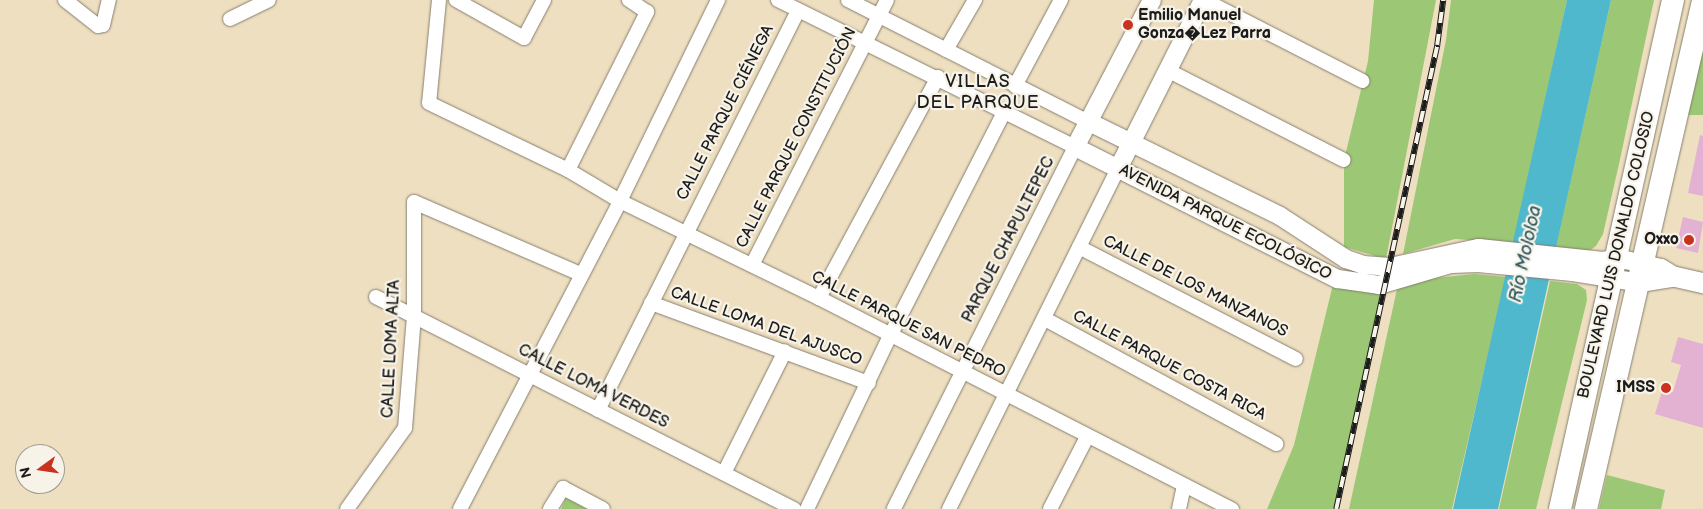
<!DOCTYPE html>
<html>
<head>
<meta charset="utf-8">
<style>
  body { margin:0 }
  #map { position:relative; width:1703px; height:509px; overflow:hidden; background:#eedfc0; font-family:"Balsamiq Sans",sans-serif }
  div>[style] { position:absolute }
  .green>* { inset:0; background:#9cc875 }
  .water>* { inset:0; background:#4fb8cc }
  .building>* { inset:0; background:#e3b1d2 }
  .roads { filter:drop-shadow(0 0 1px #857e6e) drop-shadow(0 0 1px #857e6e) }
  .minor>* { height:14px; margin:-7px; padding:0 7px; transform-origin:7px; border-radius:7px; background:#fff }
  .tertiary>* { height:18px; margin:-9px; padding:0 9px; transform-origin:9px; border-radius:9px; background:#fff }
  .secondary>* { height:20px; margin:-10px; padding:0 10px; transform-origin:10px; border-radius:10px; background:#fff }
  .primary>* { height:22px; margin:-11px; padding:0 11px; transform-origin:11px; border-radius:11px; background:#fff }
  .rail>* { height:5.5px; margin-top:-2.75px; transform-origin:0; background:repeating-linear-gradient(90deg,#f7f3e8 0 11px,#1c1c1c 0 22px); box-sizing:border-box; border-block:1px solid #1c1c1c }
  .dots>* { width:14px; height:14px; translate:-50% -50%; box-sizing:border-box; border:2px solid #f7f3e8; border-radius:50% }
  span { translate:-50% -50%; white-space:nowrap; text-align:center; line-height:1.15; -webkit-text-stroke:4.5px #f7f3e8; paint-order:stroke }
  .poi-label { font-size:16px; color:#1c1c1c; font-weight:700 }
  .left { translate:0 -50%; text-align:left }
  .right { translate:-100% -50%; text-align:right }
  .street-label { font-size:16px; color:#1c1c1c }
  .neighbourhood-label { font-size:18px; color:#1c1c1c; letter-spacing:1px }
  .water-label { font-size:18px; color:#305a62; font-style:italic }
  .north { position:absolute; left:15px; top:444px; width:50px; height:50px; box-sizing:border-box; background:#f7f3e8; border:1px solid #9f9d96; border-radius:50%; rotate:256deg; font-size:14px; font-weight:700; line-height:20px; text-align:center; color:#1c1c1c }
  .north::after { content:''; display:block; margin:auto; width:18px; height:22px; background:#c8321e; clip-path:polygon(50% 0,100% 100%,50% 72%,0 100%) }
</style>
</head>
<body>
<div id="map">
  <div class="green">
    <i style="clip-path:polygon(1374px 0,1436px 0,1386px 259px,1344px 247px,1344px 160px,1368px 61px)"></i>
    <i style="clip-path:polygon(1451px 0,1567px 0,1514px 243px,1455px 239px,1403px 254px,1446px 40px)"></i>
    <i style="clip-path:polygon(1611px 0,1654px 0,1619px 164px,1603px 234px,1596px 246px,1589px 251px,1555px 251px)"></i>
    <i style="clip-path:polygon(1703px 32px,1703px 115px,1684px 115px)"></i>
    <i style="clip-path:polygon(1475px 274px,1506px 277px,1452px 509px,1349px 509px,1397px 289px,1435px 278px)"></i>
    <i style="clip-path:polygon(1335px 276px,1382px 287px,1335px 509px,1267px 509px,1294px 445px)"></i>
    <i style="clip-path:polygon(1550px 281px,1577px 284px,1586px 290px,1587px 300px,1536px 509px,1499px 509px)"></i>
    <i style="clip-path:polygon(1607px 475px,1665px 490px,1661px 509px,1599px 509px)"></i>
    <i style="clip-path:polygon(566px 498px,587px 509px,561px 509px)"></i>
  </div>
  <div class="water">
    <i style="clip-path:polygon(1567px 0,1611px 0,1498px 509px,1453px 509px)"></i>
  </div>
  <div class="building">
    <i style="clip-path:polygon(1700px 135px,1703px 136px,1703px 196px,1688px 193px)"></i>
    <i style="clip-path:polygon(1683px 217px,1703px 222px,1698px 253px,1676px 248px)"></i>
    <i style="clip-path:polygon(1678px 337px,1703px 344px,1703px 428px,1655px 414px,1663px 388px,1673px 392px,1681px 365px,1671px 362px)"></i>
  </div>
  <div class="roads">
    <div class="minor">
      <i style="left:65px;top:0;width:42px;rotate:38.2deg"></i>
      <i style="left:98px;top:26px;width:5px;rotate:-11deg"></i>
      <i style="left:103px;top:25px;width:26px;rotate:-77deg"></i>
      <i style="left:439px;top:0;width:103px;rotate:95.5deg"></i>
      <i style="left:429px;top:103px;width:154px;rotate:25.7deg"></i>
      <i style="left:568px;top:170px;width:177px;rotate:-63.4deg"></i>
      <i style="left:647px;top:12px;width:22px;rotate:-146deg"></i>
      <i style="left:456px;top:0;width:78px;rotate:29.2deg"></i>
      <i style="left:524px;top:38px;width:43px;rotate:-62.2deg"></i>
      <i style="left:778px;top:0;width:331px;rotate:26.3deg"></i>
      <i style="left:1075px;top:147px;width:405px;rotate:116.6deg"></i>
      <i style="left:848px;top:0;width:268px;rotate:26.9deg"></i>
      <i style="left:1204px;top:0;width:178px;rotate:27.1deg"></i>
      <i style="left:230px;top:19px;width:43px;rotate:-26deg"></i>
      <i style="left:946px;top:50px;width:58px;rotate:-59.9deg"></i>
      <i style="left:1169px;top:71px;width:196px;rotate:27deg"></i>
      <i style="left:1015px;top:86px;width:98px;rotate:-61.9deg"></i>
      <i style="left:568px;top:170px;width:61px;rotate:30.8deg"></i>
      <i style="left:620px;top:201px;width:221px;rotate:26deg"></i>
      <i style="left:819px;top:298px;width:464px;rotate:27.1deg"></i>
      <i style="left:1079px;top:247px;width:244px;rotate:27.3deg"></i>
      <i style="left:752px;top:265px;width:297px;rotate:-63deg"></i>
      <i style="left:376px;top:297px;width:469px;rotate:26.9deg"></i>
      <i style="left:819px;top:298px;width:251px;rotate:-61.7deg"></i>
      <i style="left:651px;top:303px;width:232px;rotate:20.2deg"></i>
      <i style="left:1045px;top:319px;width:263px;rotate:28.4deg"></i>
      <i style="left:598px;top:410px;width:447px;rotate:-63.4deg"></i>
      <i style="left:724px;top:473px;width:136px;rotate:-63.4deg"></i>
      <i style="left:347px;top:509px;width:100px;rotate:-54.4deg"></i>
      <i style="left:405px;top:428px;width:113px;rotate:-85.4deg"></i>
      <i style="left:414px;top:315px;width:113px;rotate:-90deg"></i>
      <i style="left:414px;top:202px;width:181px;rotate:23.4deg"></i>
      <i style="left:460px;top:509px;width:347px;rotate:-62.5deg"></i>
      <i style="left:620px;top:201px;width:224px;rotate:-64deg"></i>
      <i style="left:550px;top:509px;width:25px;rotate:-58deg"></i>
      <i style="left:563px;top:488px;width:45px;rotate:27.7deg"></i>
      <i style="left:807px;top:509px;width:192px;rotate:-64.4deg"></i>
      <i style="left:890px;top:336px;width:251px;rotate:-63deg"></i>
      <i style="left:949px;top:509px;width:380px;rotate:-63.6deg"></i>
      <i style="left:1050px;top:509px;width:81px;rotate:-62.8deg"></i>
      <i style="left:1179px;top:509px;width:24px;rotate:-78deg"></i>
    </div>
    <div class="tertiary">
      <i style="left:1152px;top:0;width:166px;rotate:117.6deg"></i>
      <i style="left:1075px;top:147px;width:294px;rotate:26.7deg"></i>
      <i style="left:1338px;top:279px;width:41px;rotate:8.3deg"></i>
      <i style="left:1379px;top:285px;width:75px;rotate:-16.3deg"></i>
      <i style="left:1451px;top:264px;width:27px;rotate:-2deg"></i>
      <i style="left:1478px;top:263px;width:95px;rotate:5.4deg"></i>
      <i style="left:1573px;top:272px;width:68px;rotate:9.3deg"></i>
      <i style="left:1640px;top:283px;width:36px;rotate:-9deg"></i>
      <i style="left:1087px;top:121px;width:215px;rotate:26.2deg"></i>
      <i style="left:1280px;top:216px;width:79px;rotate:33.1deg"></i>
      <i style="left:1346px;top:259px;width:18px;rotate:19deg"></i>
      <i style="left:1363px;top:265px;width:27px;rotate:4deg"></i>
      <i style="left:1390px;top:267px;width:91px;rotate:-12.1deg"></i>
      <i style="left:1479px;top:248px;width:125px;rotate:6deg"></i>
      <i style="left:1603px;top:261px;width:14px;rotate:-12deg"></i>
      <i style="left:1617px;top:258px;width:45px;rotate:12.8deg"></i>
      <i style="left:1661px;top:268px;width:17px;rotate:31deg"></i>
      <i style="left:1118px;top:169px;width:189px;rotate:-63.3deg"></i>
    </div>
    <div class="secondary">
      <i style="left:1676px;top:277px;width:28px;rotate:13deg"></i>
    </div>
    <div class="primary">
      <i style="left:1560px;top:509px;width:521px;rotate:-77.48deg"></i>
      <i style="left:1586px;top:509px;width:521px;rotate:-77.03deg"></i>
    </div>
  </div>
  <div class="rail">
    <i style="left:1336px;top:509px;width:475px;rotate:-77.7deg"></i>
    <i style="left:1437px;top:45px;width:45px;rotate:-82.4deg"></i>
  </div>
  <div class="dots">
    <i style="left:1128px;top:25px;background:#c8321e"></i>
    <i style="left:1689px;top:240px;background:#c8321e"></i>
    <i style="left:1666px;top:388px;background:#c8321e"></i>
  </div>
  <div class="poi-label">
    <span class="left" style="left:1138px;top:25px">Emilio Manuel<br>Gonza�Lez Parra</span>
    <span class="right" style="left:1679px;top:240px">Oxxo</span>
    <span class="right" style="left:1655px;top:388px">IMSS</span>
  </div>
  <div class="street-label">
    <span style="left:726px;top:113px;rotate:-63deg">CALLE PARQUE CIÉNEGA</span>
    <span style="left:797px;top:138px;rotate:-63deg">CALLE PARQUE CONSTITUCIÓN</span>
    <span style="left:1225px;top:223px;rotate:27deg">AVENIDA PARQUE ECOLÓGICO</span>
    <span style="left:1009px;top:240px;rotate:-63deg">PARQUE CHAPULTEPEC</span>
    <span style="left:1617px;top:255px;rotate:-77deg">BOULEVARD LUIS DONALDO COLOSIO</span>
    <span style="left:1195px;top:287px;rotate:27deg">CALLE DE LOS MANZANOS</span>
    <span style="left:908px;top:325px;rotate:27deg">CALLE PARQUE SAN PEDRO</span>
    <span style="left:766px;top:327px;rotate:20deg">CALLE LOMA DEL AJUSCO</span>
    <span style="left:392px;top:349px;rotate:-87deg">CALLE LOMA ALTA</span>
    <span style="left:1169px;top:366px;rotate:28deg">CALLE PARQUE COSTA RICA</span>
    <span style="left:593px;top:387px;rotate:27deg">CALLE LOMA VERDES</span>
  </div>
  <div class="neighbourhood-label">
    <span style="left:978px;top:93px">VILLAS<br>DEL PARQUE</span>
  </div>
  <div class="water-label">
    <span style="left:1526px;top:254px;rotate:-78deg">Río Mololoa</span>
  </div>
  <div class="north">N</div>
</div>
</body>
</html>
